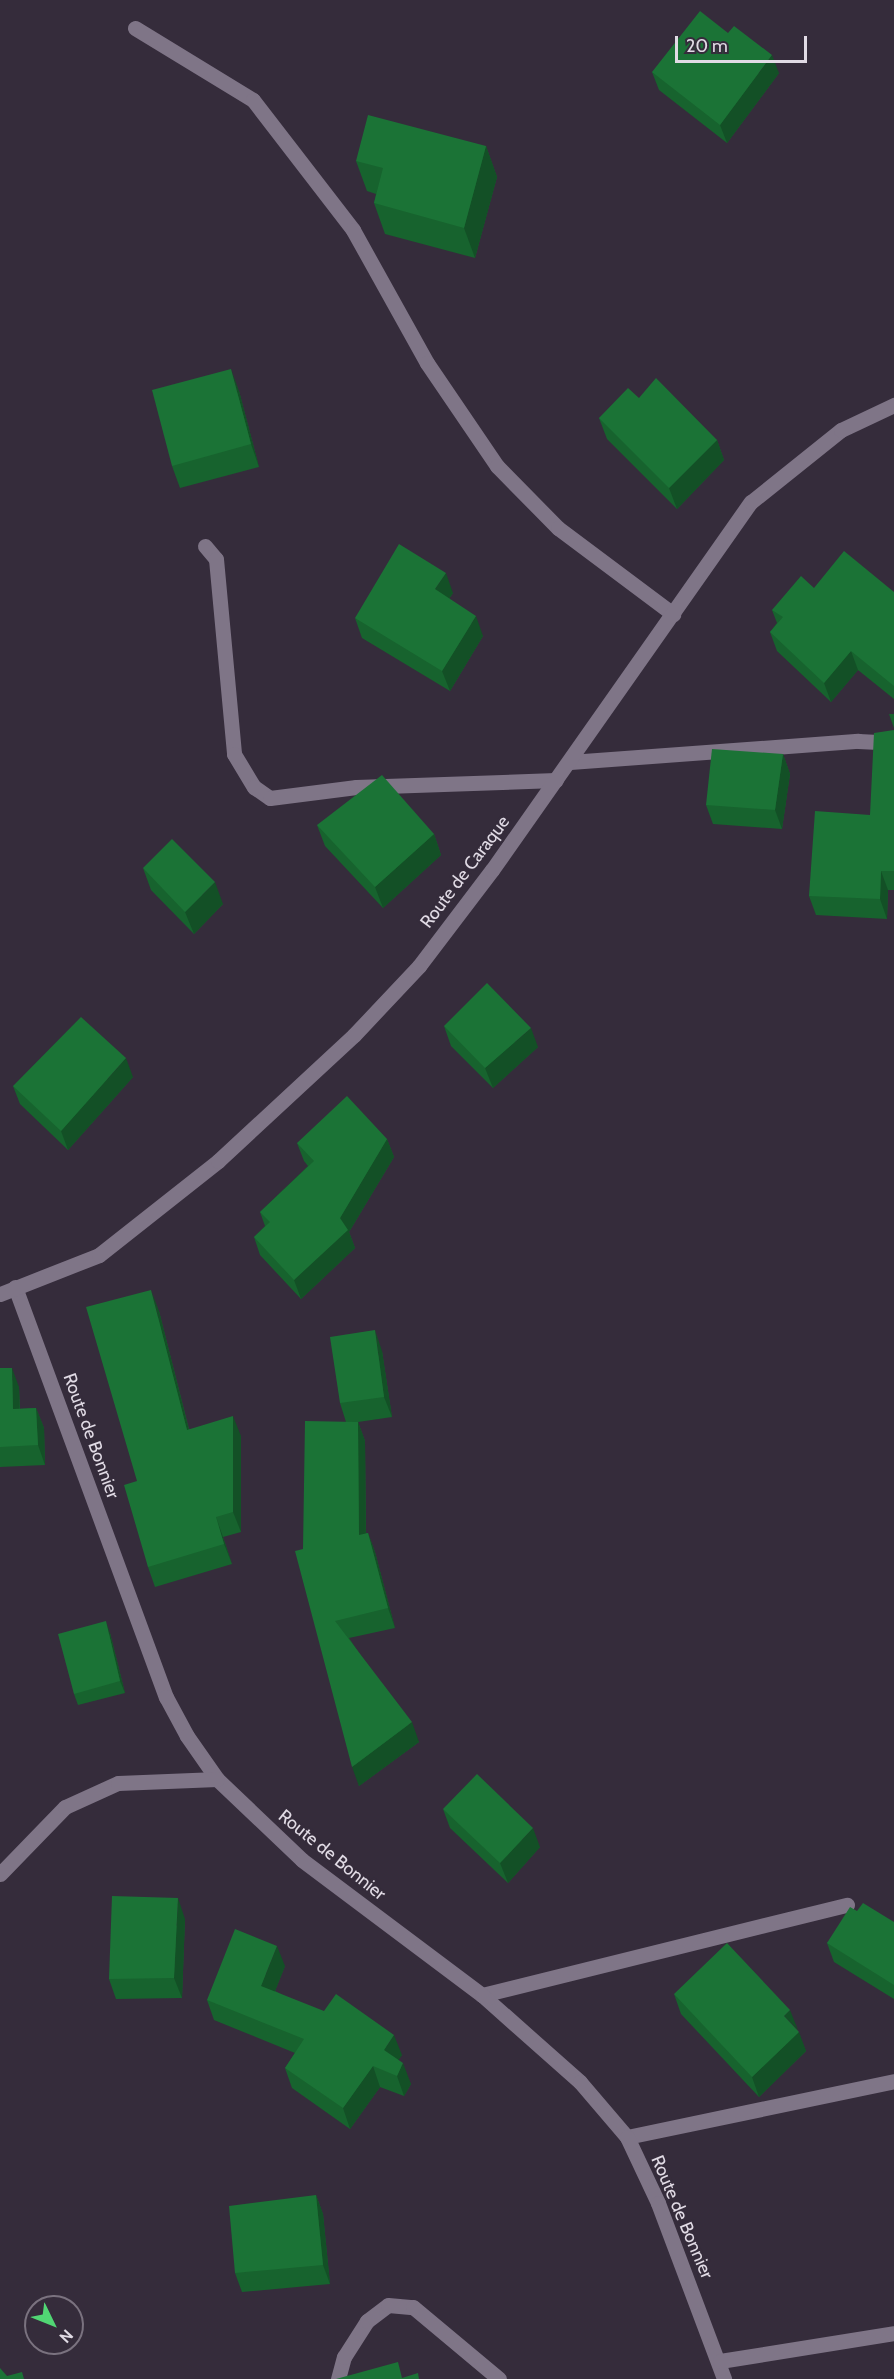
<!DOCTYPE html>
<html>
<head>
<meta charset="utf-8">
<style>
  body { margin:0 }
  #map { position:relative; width:894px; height:2379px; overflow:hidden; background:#352c3b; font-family:Cabin,sans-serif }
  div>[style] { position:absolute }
  .service>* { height:15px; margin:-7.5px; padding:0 7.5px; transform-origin:7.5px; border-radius:7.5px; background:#7f7587 }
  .minor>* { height:15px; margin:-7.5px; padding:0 7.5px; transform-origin:7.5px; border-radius:7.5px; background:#7f7587 }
  .tertiary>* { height:15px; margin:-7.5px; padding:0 7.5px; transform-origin:7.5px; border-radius:7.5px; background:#7f7587 }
  .wall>* { inset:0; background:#17632e }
  .shaded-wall>* { inset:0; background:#135026 }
  .building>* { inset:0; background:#1b7336 }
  span { translate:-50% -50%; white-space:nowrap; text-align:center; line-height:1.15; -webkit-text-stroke:4.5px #352c3b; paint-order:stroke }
  .street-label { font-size:18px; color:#e1dbe5 }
  .north { position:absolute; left:24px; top:2295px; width:60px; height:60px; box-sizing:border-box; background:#352c3b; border:2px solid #7a727f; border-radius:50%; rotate:133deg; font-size:16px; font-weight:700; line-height:24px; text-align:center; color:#e1dbe5 }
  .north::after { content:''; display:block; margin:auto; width:21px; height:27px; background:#51d674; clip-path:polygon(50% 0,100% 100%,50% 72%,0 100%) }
  .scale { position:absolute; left:675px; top:36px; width:132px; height:27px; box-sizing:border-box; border:3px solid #e1dbe5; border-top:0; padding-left:8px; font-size:18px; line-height:21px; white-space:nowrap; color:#e1dbe5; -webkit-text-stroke:4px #352c3b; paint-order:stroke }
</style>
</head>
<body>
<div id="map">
  <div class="service">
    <i style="left:482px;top:1995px;width:376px;rotate:-13.9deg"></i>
    <i style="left:627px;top:2137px;width:273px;rotate:-11.8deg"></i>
    <i style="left:338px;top:2379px;width:23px;rotate:-75deg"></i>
    <i style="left:344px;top:2357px;width:43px;rotate:-57.4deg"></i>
    <i style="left:367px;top:2321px;width:26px;rotate:-37deg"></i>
    <i style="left:388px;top:2305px;width:25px;rotate:5deg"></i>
    <i style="left:413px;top:2307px;width:112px;rotate:39.9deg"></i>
  </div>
  <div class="minor">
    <i style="left:135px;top:28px;width:138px;rotate:31.4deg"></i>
    <i style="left:253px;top:100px;width:164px;rotate:52.4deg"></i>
    <i style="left:353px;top:230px;width:152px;rotate:60.9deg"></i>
    <i style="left:427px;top:363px;width:125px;rotate:55.8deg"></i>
    <i style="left:497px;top:466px;width:87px;rotate:45.5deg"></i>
    <i style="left:558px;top:528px;width:144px;rotate:36.8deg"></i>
    <i style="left:205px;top:546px;width:17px;rotate:50deg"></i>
    <i style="left:216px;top:559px;width:196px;rotate:84.7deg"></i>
    <i style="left:234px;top:754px;width:39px;rotate:59deg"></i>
    <i style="left:254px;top:787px;width:19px;rotate:35deg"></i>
    <i style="left:270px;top:798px;width:87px;rotate:-7.3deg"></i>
    <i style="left:356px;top:787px;width:200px;rotate:-2deg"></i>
    <i style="left:570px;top:762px;width:289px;rotate:-4.2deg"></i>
    <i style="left:858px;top:741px;width:36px;rotate:3deg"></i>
    <i style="left:15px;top:1287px;width:437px;rotate:69.8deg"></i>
    <i style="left:166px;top:1697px;width:44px;rotate:61.7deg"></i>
    <i style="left:187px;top:1736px;width:52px;rotate:55.1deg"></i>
    <i style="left:217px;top:1779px;width:117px;rotate:43.6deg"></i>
    <i style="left:302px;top:1860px;width:225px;rotate:36.9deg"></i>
    <i style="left:482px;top:1995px;width:131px;rotate:41.6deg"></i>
    <i style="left:580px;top:2082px;width:72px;rotate:49.5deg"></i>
    <i style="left:627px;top:2137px;width:73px;rotate:64.8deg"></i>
    <i style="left:658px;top:2203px;width:188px;rotate:69.4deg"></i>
    <i style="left:0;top:1874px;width:93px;rotate:-45.9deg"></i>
    <i style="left:65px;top:1807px;width:58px;rotate:-24.4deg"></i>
    <i style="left:118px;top:1783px;width:99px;rotate:-2.3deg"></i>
    <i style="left:720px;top:2361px;width:176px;rotate:-9.1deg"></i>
  </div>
  <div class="tertiary">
    <i style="left:0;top:1294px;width:106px;rotate:-21.5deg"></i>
    <i style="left:99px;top:1255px;width:152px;rotate:-38.3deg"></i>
    <i style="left:218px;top:1161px;width:185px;rotate:-42.8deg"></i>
    <i style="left:354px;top:1035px;width:95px;rotate:-46.7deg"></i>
    <i style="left:419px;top:966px;width:121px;rotate:-52.8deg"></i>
    <i style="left:492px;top:870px;width:450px;rotate:-54.9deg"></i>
    <i style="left:751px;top:502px;width:115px;rotate:-38.7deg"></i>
    <i style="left:841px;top:430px;width:59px;rotate:-25.3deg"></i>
  </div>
  <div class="wall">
    <i style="clip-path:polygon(652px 72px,779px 73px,727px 143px,659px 90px)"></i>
    <i style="clip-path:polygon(486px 146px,497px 177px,475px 258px,385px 234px,374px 203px,376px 194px,367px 191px,356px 161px)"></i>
    <i style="clip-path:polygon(239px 391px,259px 467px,180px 488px,172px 466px)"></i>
    <i style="clip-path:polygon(639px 398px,717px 440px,724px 460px,677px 509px,607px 439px,599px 418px)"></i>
    <i style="clip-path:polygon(814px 588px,894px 592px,894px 699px,858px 670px,831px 702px,777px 651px,770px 632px,777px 623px,772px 610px)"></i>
    <i style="clip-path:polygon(453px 593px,449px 599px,483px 636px,450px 691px,362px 638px,355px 618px)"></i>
    <i style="clip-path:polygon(889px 714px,894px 714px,894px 728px)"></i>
    <i style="clip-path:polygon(894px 730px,894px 890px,888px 890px,887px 919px,816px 915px,809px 896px,870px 815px)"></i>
    <i style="clip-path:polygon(783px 754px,790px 774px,782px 829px,713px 824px,706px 805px)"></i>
    <i style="clip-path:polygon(317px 825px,434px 834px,441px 855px,383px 908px,325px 846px)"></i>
    <i style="clip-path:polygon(143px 868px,223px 904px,194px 934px,151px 890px)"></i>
    <i style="clip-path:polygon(444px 1026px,538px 1047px,493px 1088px,451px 1046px)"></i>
    <i style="clip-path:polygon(133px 1077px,68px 1150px,20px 1104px,13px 1086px)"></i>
    <i style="clip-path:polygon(387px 1139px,394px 1157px,349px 1232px,355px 1248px,301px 1299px,260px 1255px,254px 1237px,265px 1226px,260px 1212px,308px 1166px,304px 1161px,297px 1143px)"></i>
    <i style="clip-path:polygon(159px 1311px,189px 1429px,241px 1436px,241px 1532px,223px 1537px,232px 1564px,155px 1587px,148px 1567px,137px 1481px)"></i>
    <i style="clip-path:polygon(382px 1351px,392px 1417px,358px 1422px,365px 1441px,366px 1533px,368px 1533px,375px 1552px,395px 1628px,349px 1638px,419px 1742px,359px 1786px,303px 1549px,346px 1422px,340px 1403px)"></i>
    <i style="clip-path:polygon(0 1368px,19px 1387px,20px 1409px,36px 1408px,44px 1428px,45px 1465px,0 1467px)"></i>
    <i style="clip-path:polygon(110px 1633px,125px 1693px,78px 1705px,74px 1694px)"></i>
    <i style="clip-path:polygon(443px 1809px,540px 1847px,508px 1883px,450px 1828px)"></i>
    <i style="clip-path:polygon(857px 1911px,894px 1922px,894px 1999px,834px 1962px,827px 1943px)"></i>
    <i style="clip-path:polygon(185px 1919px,182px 1998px,116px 1999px,109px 1979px)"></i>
    <i style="clip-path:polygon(285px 1966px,275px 1991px,402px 2055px,398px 2060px,411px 2084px,404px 2096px,380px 2087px,350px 2129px,292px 2088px,285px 2068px,295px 2053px,214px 2020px,207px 2000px)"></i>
    <i style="clip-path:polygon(674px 1994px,797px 2030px,806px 2051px,759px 2097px,681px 2014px)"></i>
    <i style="clip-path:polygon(316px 2195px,323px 2214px,330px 2284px,242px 2292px,235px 2273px)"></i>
  </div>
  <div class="shaded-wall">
    <i style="clip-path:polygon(772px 55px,779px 73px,727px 143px,720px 125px)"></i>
    <i style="clip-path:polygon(486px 146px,497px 177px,475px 258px,464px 228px)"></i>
    <i style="clip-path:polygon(231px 369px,239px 391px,259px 467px,251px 444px)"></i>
    <i style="clip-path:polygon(717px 440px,724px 460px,677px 509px,669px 488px)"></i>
    <i style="clip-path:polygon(446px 573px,453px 593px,442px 609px,435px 589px)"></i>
    <i style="clip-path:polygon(476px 616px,483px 636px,450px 691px,442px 671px)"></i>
    <i style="clip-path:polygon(851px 651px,858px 670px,831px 702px,824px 683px)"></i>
    <i style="clip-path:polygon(783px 754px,790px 774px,782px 829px,775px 810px)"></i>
    <i style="clip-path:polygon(434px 834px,441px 855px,383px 908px,375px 887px)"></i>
    <i style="clip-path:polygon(881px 871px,888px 890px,887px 919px,880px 899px)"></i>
    <i style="clip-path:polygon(215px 882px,223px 904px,194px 934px,185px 912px)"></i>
    <i style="clip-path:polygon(531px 1028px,538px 1047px,493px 1088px,485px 1068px)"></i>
    <i style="clip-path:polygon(126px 1058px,133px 1077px,68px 1150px,61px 1131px)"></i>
    <i style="clip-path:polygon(387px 1139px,394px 1157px,349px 1232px,355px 1248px,301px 1299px,294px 1280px,340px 1218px)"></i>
    <i style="clip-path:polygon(151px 1290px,159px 1311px,194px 1450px,187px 1430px)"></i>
    <i style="clip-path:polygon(375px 1330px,382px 1351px,392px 1417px,384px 1397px)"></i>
    <i style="clip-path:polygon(12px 1368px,19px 1387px,20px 1428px,13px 1409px)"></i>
    <i style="clip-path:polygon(36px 1408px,44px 1428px,45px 1465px,38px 1445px)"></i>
    <i style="clip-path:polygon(233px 1416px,241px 1436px,241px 1532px,233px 1512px)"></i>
    <i style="clip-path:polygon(358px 1422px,365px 1441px,366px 1554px,359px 1535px)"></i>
    <i style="clip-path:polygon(216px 1517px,223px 1537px,232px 1564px,224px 1544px)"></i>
    <i style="clip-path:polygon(368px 1533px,375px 1552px,395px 1628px,388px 1608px)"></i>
    <i style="clip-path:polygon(106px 1621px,110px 1633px,125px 1693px,120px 1681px)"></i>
    <i style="clip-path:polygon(412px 1722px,419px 1742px,359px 1786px,352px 1767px)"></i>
    <i style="clip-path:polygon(533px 1828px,540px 1847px,508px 1883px,500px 1863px)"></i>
    <i style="clip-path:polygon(178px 1898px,185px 1919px,182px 1998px,174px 1978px)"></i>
    <i style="clip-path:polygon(277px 1946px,285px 1966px,269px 2006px,261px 1986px)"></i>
    <i style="clip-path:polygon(790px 2010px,798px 2030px,784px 2016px)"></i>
    <i style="clip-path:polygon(799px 2032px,806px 2051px,759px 2097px,752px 2077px)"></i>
    <i style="clip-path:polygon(394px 2035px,402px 2055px,392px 2070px,384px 2050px)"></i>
    <i style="clip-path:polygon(403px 2063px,411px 2084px,404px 2096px,397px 2076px)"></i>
    <i style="clip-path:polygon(373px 2066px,380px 2087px,350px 2129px,343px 2108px)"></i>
    <i style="clip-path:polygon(316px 2195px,323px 2214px,330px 2284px,323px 2265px)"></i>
  </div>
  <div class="building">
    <i style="clip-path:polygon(700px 11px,728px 33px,734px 26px,772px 55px,720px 125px,652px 72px)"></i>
    <i style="clip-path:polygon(368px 115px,486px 146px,464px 228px,374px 203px,383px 168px,356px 161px)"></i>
    <i style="clip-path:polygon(231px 369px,251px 444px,172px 466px,152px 390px)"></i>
    <i style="clip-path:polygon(656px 378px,717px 440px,669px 488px,599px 418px,628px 388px,639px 398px)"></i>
    <i style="clip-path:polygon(399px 544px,446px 573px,435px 589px,476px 616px,442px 671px,355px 618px)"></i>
    <i style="clip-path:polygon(844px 551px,894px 592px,894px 686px,851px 651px,824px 683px,770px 632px,783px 617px,772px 610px,801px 576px,814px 588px)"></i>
    <i style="clip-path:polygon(894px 730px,894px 871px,881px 871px,880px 899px,809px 896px,815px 811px,870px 815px,874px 733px)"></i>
    <i style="clip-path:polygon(712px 749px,783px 754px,775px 810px,706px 805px)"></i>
    <i style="clip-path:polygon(382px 775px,434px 834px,375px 887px,317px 825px)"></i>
    <i style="clip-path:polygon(172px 839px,215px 882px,185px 912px,143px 868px)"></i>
    <i style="clip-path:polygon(487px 983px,531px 1028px,485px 1068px,444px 1026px)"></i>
    <i style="clip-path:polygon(81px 1017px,126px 1058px,61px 1131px,13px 1086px)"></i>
    <i style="clip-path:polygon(347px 1096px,387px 1139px,340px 1218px,348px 1230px,294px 1280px,254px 1237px,270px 1222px,260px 1212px,314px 1161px,297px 1143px)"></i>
    <i style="clip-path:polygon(151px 1290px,187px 1430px,233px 1416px,233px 1512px,216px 1517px,224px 1544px,148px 1567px,124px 1485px,137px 1481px,86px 1307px)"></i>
    <i style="clip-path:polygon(375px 1330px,384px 1397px,340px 1403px,330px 1337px)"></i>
    <i style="clip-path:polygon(0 1368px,12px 1368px,13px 1409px,36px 1408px,38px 1445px,0 1447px)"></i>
    <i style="clip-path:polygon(305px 1421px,358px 1422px,359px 1535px,368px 1533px,388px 1608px,335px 1621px,412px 1722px,352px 1767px,295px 1551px,303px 1549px)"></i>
    <i style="clip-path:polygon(106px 1621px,120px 1681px,74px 1694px,58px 1634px)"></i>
    <i style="clip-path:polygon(477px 1774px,533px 1828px,500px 1863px,443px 1809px)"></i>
    <i style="clip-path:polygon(112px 1896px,178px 1898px,174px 1978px,109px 1979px)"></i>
    <i style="clip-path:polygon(863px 1903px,894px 1922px,894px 1985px,827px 1943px,850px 1907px,857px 1911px)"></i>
    <i style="clip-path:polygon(235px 1929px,277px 1946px,261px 1986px,324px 2011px,336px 1994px,394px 2035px,384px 2050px,403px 2063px,397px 2076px,373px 2066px,343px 2108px,285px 2068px,304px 2039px,207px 2000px)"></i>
    <i style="clip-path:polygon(727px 1943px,790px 2010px,784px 2016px,799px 2032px,752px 2077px,674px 1994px)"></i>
    <i style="clip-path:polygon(316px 2195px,323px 2265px,235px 2273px,229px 2206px)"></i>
    <i style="clip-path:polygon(398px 2362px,402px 2378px,418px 2373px,419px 2379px,336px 2379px)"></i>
    <i style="clip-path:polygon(0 2368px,7px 2376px,22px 2372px,24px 2379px,0 2379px)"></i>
  </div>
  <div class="street-label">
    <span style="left:465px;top:872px;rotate:-53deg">Route de Caraque</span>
    <span style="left:91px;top:1436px;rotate:70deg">Route de Bonnier</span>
    <span style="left:332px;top:1855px;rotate:39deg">Route de Bonnier</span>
    <span style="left:682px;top:2217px;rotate:67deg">Route de Bonnier</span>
  </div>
  <div class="north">N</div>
  <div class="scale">20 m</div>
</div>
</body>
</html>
